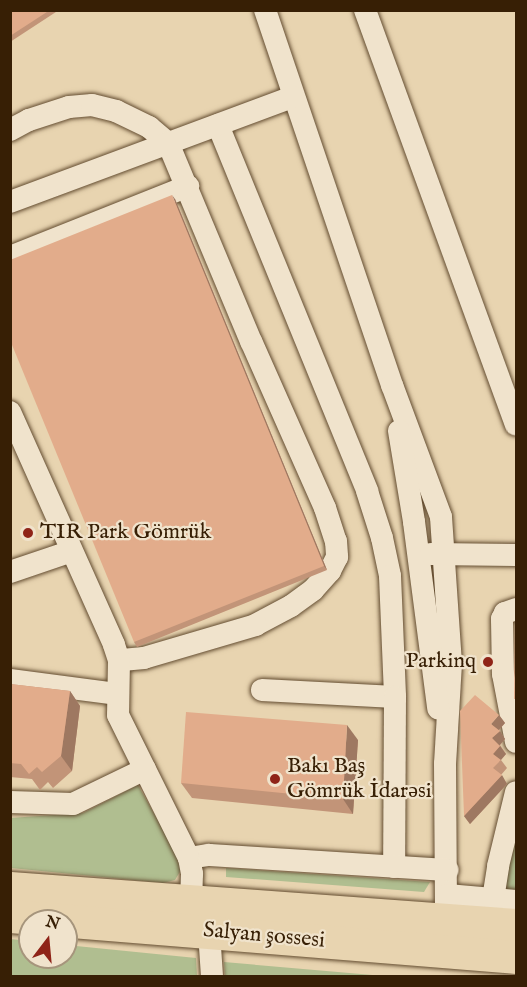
<!DOCTYPE html>
<html>
<head>
<meta charset="utf-8">
<style>
  body { margin:0 }
  #map { position:relative; width:527px; height:987px; overflow:hidden; background:#e8d4b0; font-family:"IM FELL English",serif }
  div>[style] { position:absolute }
  .green>* { inset:0; background:#b0be90 }
  .roads { filter:drop-shadow(0 0 2px #634c30) drop-shadow(0 0 2px #634c30) }
  .minor>* { height:22px; margin:-11px; padding:0 11px; transform-origin:11px; border-radius:11px; background:#f0e3cc }
  .highway>* { height:33px; margin:-16.5px; padding:0 16.5px; transform-origin:16.5px; border-radius:16.5px; background:#e8d4b0 }
  .wall>* { inset:0; background:#c29478 }
  .shaded-wall>* { inset:0; background:#9e7861 }
  .building>* { inset:0; background:#e2ac8b }
  .dots>* { width:16px; height:16px; translate:-50% -50%; box-sizing:border-box; border:3px solid #f0e3cc; border-radius:50% }
  span { translate:-50% -50%; white-space:nowrap; text-align:center; line-height:1.15; -webkit-text-stroke:4.5px #f0e3cc; paint-order:stroke }
  .poi-label { font-size:22px; color:#371f05 }
  .left { translate:0 -50%; text-align:left }
  .right { translate:-100% -50%; text-align:right }
  .street-label { font-size:22px; color:#371f05 }
  .frame { position:absolute; inset:0; border:12px solid #371f05; pointer-events:none }
  .north { position:absolute; left:18px; top:909px; width:60px; height:60px; box-sizing:border-box; background:#f0e3cc; border:2px solid #a6957c; border-radius:50%; rotate:16deg; font-size:16px; font-weight:700; line-height:24px; text-align:center; color:#371f05 }
  .north::after { content:''; display:block; margin:auto; width:21px; height:27px; background:#8f2418; clip-path:polygon(50% 0,100% 100%,50% 72%,0 100%) }
</style>
</head>
<body>
<div id="map">
  <div class="green">
    <i style="clip-path:polygon(138px 785px,179px 858px,181px 870px,175px 880px,163px 883px,11px 868px,10px 818px,83px 813px)"></i>
    <i style="clip-path:polygon(516px 826px,516px 892px,504px 892px)"></i>
    <i style="clip-path:polygon(226px 868px,430px 882px,424px 892px,226px 877px)"></i>
    <i style="clip-path:polygon(10px 939px,30px 941px,30px 957px,66px 957px,66px 945px,196px 958px,197px 976px,11px 976px)"></i>
    <i style="clip-path:polygon(224px 962px,384px 976px,225px 976px)"></i>
  </div>
  <div class="roads">
    <div class="minor">
      <i style="left:265px;top:10px;width:396px;rotate:71.3deg"></i>
      <i style="left:392px;top:385px;width:141px;rotate:69.6deg"></i>
      <i style="left:441px;top:517px;width:146px;rotate:86.1deg"></i>
      <i style="left:451px;top:663px;width:101px;rotate:93.4deg"></i>
      <i style="left:445px;top:764px;width:156px;rotate:89.6deg"></i>
      <i style="left:365px;top:10px;width:441px;rotate:70deg"></i>
      <i style="left:218px;top:125px;width:395px;rotate:67.8deg"></i>
      <i style="left:367px;top:491px;width:49px;rotate:72.3deg"></i>
      <i style="left:382px;top:538px;width:39px;rotate:78deg"></i>
      <i style="left:390px;top:576px;width:121px;rotate:87.6deg"></i>
      <i style="left:10px;top:130px;width:21px;rotate:-28deg"></i>
      <i style="left:29px;top:120px;width:42px;rotate:-18deg"></i>
      <i style="left:69px;top:107px;width:23px;rotate:-5deg"></i>
      <i style="left:92px;top:105px;width:25px;rotate:14deg"></i>
      <i style="left:116px;top:111px;width:37px;rotate:26deg"></i>
      <i style="left:149px;top:127px;width:25px;rotate:40deg"></i>
      <i style="left:168px;top:143px;width:215px;rotate:67.3deg"></i>
      <i style="left:251px;top:341px;width:183px;rotate:66.1deg"></i>
      <i style="left:325px;top:508px;width:35px;rotate:72deg"></i>
      <i style="left:336px;top:541px;width:16px;rotate:86deg"></i>
      <i style="left:337px;top:557px;width:16px;rotate:117deg"></i>
      <i style="left:330px;top:571px;width:25px;rotate:132deg"></i>
      <i style="left:313px;top:590px;width:27px;rotate:144deg"></i>
      <i style="left:291px;top:606px;width:40px;rotate:152deg"></i>
      <i style="left:256px;top:625px;width:117px;rotate:163.6deg"></i>
      <i style="left:144px;top:658px;width:25px;rotate:175deg"></i>
      <i style="left:10px;top:202px;width:302px;rotate:-20.4deg"></i>
      <i style="left:10px;top:257px;width:192px;rotate:-21.7deg"></i>
      <i style="left:10px;top:412px;width:255px;rotate:65.9deg"></i>
      <i style="left:114px;top:645px;width:16px;rotate:72deg"></i>
      <i style="left:119px;top:660px;width:55px;rotate:91deg"></i>
      <i style="left:118px;top:715px;width:160px;rotate:63.6deg"></i>
      <i style="left:189px;top:858px;width:16px;rotate:79deg"></i>
      <i style="left:192px;top:874px;width:27px;rotate:92deg"></i>
      <i style="left:399px;top:431px;width:92px;rotate:80.6deg"></i>
      <i style="left:414px;top:522px;width:188px;rotate:82.6deg"></i>
      <i style="left:431px;top:554px;width:85px;rotate:0.7deg"></i>
      <i style="left:10px;top:572px;width:65px;rotate:-18.7deg"></i>
      <i style="left:516px;top:609px;width:12px;rotate:160deg"></i>
      <i style="left:505px;top:613px;width:7px;rotate:117deg"></i>
      <i style="left:502px;top:619px;width:55px;rotate:89deg"></i>
      <i style="left:503px;top:674px;width:69px;rotate:79.2deg"></i>
      <i style="left:10px;top:680px;width:109px;rotate:7.4deg"></i>
      <i style="left:262px;top:690px;width:133px;rotate:3deg"></i>
      <i style="left:395px;top:697px;width:170px;rotate:90.3deg"></i>
      <i style="left:10px;top:802px;width:63px;rotate:1.8deg"></i>
      <i style="left:73px;top:804px;width:80px;rotate:-25.9deg"></i>
      <i style="left:189px;top:858px;width:20px;rotate:-9deg"></i>
      <i style="left:209px;top:855px;width:239px;rotate:3.6deg"></i>
      <i style="left:447px;top:895px;width:69px;rotate:5deg"></i>
      <i style="left:493px;top:899px;width:33px;rotate:-81deg"></i>
      <i style="left:498px;top:866px;width:76px;rotate:-76.3deg"></i>
      <i style="left:209px;top:932px;width:44px;rotate:86.1deg"></i>
    </div>
    <div class="highway">
      <i style="left:10px;top:888px;width:507px;rotate:4.18deg"></i>
      <i style="left:10px;top:916px;width:508px;rotate:4.63deg"></i>
    </div>
  </div>
  <div class="wall">
    <i style="clip-path:polygon(10px 10px,59px 10px,10px 42px)"></i>
    <i style="clip-path:polygon(175px 199px,327px 570px,137px 647px,134px 642px)"></i>
    <i style="clip-path:polygon(10px 684px,70px 691px,80px 706px,72px 771px,53px 788px,48px 782px,40px 790px,32px 779px,10px 777px)"></i>
    <i style="clip-path:polygon(499px 715px,505px 723px,499px 730px,505px 739px,500px 745px,506px 754px,501px 760px,507px 768px,501px 775px,507px 784px,470px 824px,464px 816px)"></i>
    <i style="clip-path:polygon(358px 740px,353px 814px,192px 798px,181px 783px)"></i>
  </div>
  <div class="shaded-wall">
    <i style="clip-path:polygon(172px 195px,175px 199px,327px 570px,324px 566px)"></i>
    <i style="clip-path:polygon(70px 691px,80px 706px,72px 771px,61px 756px)"></i>
    <i style="clip-path:polygon(499px 715px,505px 723px,497px 732px,491px 724px)"></i>
    <i style="clip-path:polygon(347px 725px,358px 740px,353px 814px,343px 799px)"></i>
    <i style="clip-path:polygon(500px 731px,505px 739px,498px 747px,492px 738px)"></i>
    <i style="clip-path:polygon(500px 746px,506px 754px,499px 762px,493px 754px)"></i>
    <i style="clip-path:polygon(502px 775px,507px 784px,470px 824px,464px 816px)"></i>
  </div>
  <div class="building">
    <i style="clip-path:polygon(10px 10px,50px 10px,10px 36px)"></i>
    <i style="clip-path:polygon(172px 195px,324px 566px,134px 642px,10px 340px,10px 260px)"></i>
    <i style="clip-path:polygon(515px 623px,516px 623px,516px 699px,514px 699px)"></i>
    <i style="clip-path:polygon(10px 684px,70px 691px,61px 756px,42px 772px,37px 767px,29px 774px,21px 764px,10px 763px)"></i>
    <i style="clip-path:polygon(475px 695px,499px 715px,491px 724px,500px 731px,492px 738px,500px 746px,493px 754px,501px 760px,493px 768px,502px 775px,464px 816px,460px 711px)"></i>
    <i style="clip-path:polygon(186px 712px,347px 725px,343px 799px,181px 783px)"></i>
  </div>
  <div class="dots">
    <i style="left:28px;top:533px;background:#8f2418"></i>
    <i style="left:488px;top:662px;background:#8f2418"></i>
    <i style="left:275px;top:779px;background:#8f2418"></i>
  </div>
  <div class="poi-label">
    <span class="left" style="left:40px;top:533px">TIR Park Gömrük</span>
    <span class="right" style="left:476px;top:662px">Parkinq</span>
    <span class="left" style="left:287px;top:779px">Bakı Baş<br>Gömrük İdarəsi</span>
  </div>
  <div class="street-label">
    <span style="left:264px;top:936px;rotate:5deg">Salyan şossesi</span>
  </div>
  <div class="frame"></div>
  <div class="north">N</div>
</div>
</body>
</html>
